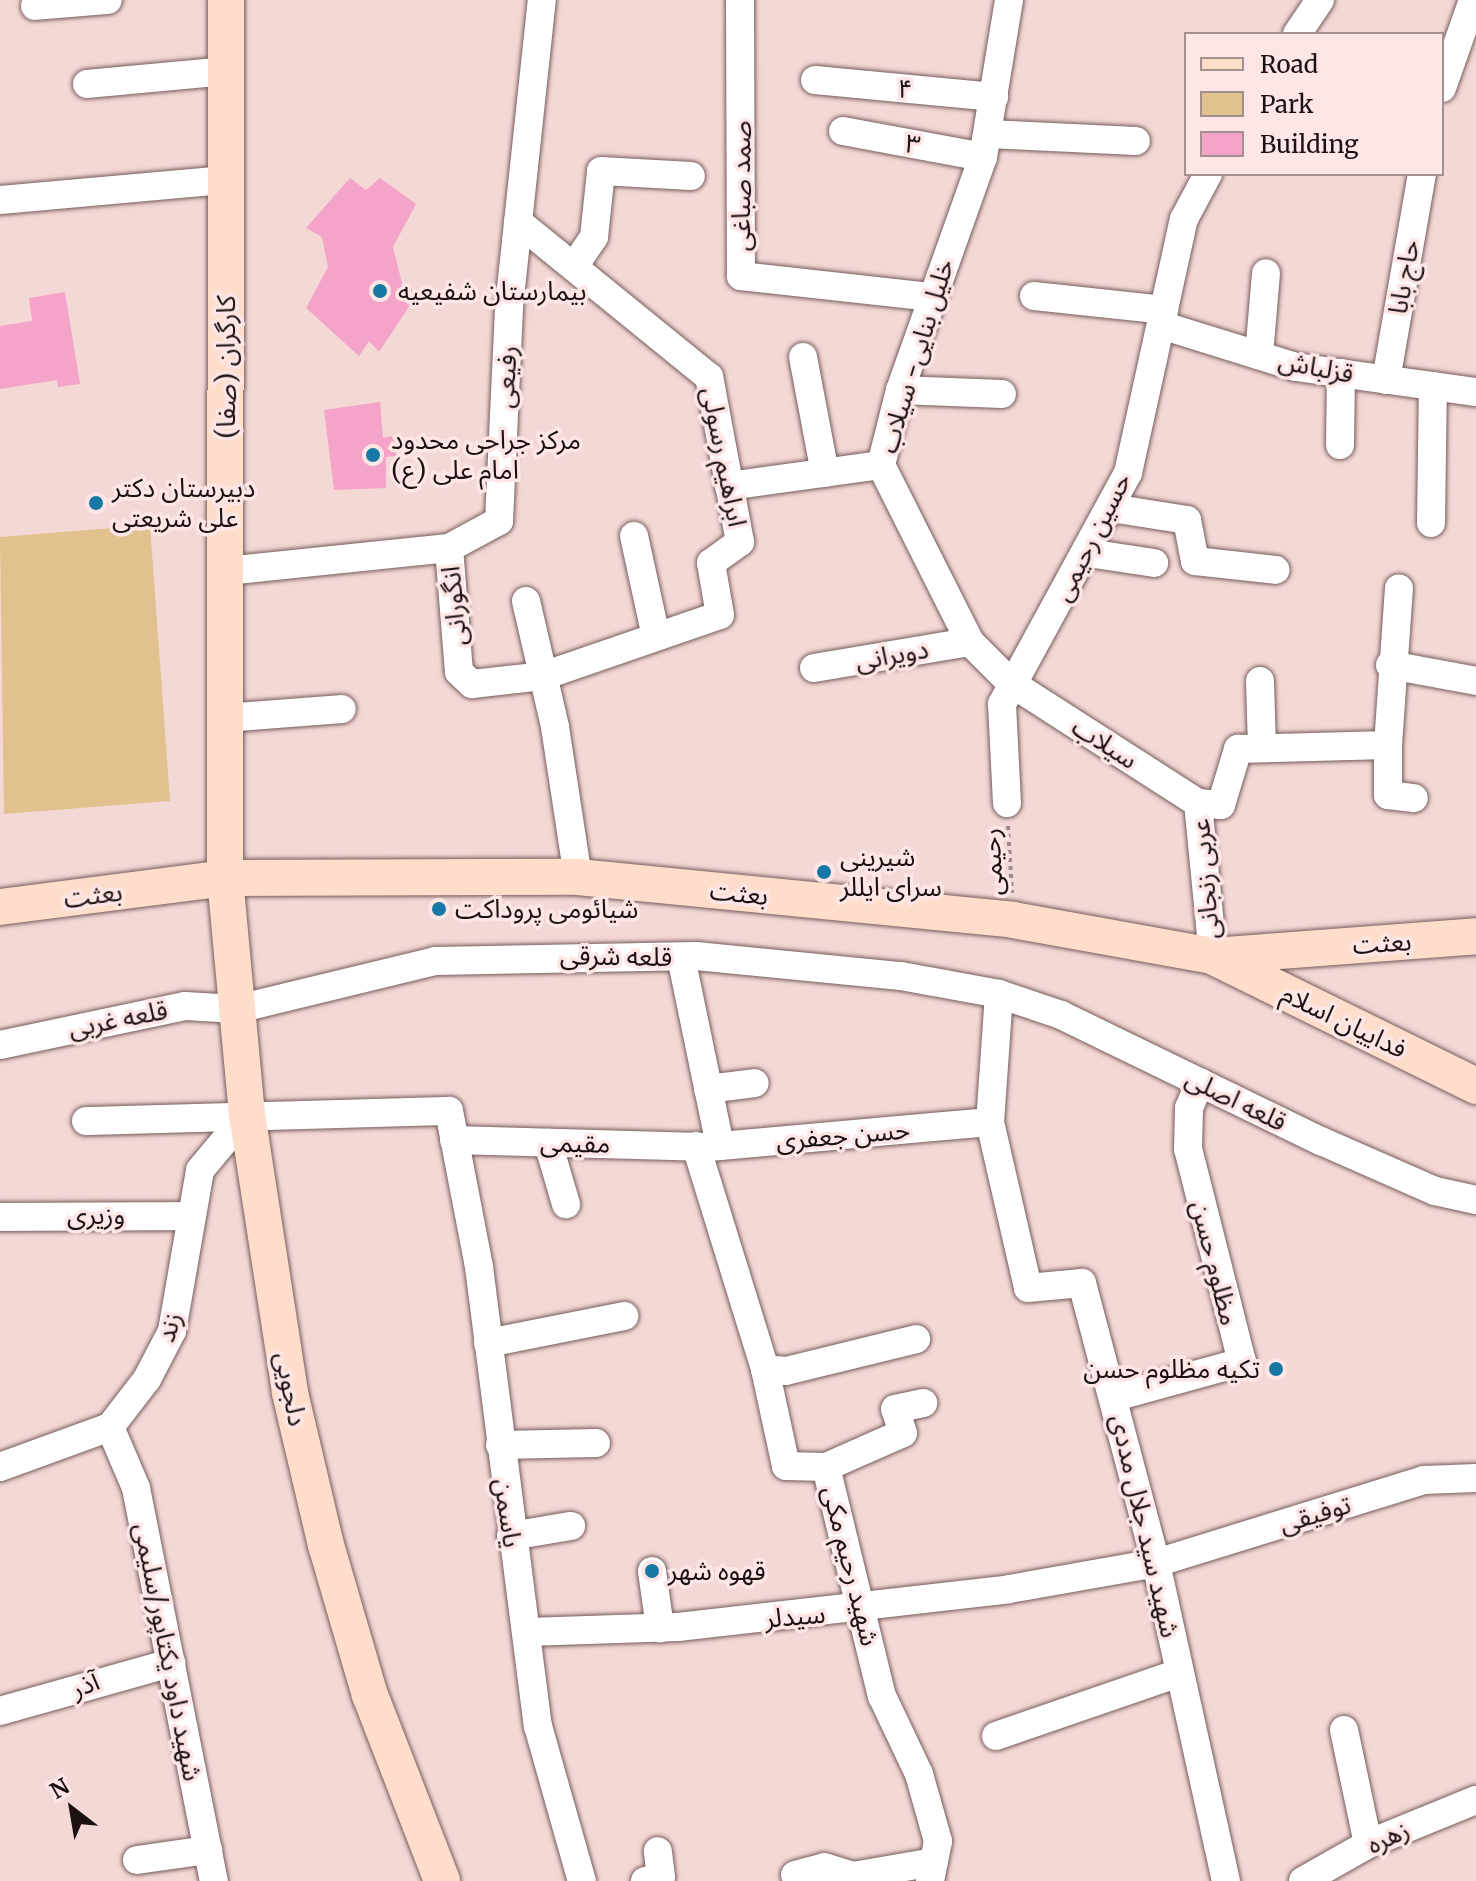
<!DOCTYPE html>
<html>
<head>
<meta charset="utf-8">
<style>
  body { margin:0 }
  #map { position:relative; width:1476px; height:1881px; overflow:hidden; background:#f4d8d6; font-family:Merriweather,"Noto Sans Arabic",serif }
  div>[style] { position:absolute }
  .green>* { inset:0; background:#e1c18e }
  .building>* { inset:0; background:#f4a4c8 }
  .path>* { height:4px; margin-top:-2px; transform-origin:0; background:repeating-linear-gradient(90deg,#9d8987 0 4px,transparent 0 8px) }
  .roads { filter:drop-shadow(0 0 2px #755d5c) drop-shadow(0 0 2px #755d5c) }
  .minor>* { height:28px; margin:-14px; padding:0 14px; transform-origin:14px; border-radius:14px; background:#fff }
  .major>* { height:36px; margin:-18px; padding:0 18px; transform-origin:18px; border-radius:18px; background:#feddcb }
  .dots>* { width:22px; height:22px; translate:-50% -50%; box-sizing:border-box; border:4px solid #fde6e5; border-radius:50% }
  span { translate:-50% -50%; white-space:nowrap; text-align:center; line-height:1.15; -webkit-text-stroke:7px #fde6e5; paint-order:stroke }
  .street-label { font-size:26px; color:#1b1111 }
  .poi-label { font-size:26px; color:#1b1111 }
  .left { translate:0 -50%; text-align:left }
  .right { translate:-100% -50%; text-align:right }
  .legend { position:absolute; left:1184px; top:32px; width:260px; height:144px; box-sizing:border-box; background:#fde6e5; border:2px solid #a39190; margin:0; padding:10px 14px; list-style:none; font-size:24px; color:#1b1111 }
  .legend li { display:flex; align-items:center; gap:16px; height:40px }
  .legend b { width:40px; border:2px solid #a39190 }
  .north { position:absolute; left:32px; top:1769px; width:80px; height:80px; -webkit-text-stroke:6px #fde6e5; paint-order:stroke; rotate:329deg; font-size:22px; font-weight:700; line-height:32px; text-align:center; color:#1b1111 }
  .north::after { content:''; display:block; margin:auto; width:28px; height:36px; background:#1b1111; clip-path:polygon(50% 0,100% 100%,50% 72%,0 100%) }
</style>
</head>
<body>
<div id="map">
  <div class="green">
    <i style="clip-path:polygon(150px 525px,170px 801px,4px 814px,0 537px)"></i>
  </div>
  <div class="building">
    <i style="clip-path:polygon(350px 178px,366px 190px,380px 178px,416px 204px,393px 247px,402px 283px,418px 293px,379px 352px,369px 341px,359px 356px,306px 308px,328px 267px,322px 237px,306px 228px)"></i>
    <i style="clip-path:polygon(65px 292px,80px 384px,58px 387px,57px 380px,0 389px,0 326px,32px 321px,29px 298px)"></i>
    <i style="clip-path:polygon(380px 402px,383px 438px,393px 436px,397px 456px,386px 457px,386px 488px,334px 490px,324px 410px)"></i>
  </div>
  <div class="path">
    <i style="left:1008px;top:826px;width:67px;rotate:86.6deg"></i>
  </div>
  <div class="roads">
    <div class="minor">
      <i style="left:740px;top:0;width:276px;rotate:89.8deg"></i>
      <i style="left:741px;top:276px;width:192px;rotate:6.3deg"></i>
      <i style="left:1009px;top:0;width:159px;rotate:99.4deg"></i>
      <i style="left:983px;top:157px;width:247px;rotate:109.6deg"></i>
      <i style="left:900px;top:390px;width:77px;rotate:104.2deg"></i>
      <i style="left:881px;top:465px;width:198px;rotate:63.3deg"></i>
      <i style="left:970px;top:642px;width:58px;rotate:45deg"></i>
      <i style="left:1011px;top:683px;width:222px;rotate:32.7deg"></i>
      <i style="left:1198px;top:803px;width:23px;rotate:5deg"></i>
      <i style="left:1221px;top:805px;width:59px;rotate:-73.1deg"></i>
      <i style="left:1238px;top:749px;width:150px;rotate:-1.5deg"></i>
      <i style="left:1388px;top:745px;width:157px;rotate:-86deg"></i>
      <i style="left:35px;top:6px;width:73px;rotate:-4.7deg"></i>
      <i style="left:1297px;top:34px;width:41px;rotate:-55.9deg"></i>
      <i style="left:815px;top:80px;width:180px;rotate:5.4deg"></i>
      <i style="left:87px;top:84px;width:140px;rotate:-5.3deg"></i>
      <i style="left:1442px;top:88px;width:93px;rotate:-70.6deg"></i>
      <i style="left:843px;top:131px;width:142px;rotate:10.5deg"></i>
      <i style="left:988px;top:134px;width:148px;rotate:2.7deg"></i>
      <i style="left:0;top:200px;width:227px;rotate:-5.1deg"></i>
      <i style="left:575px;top:265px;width:34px;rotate:-56deg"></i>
      <i style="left:594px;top:237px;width:66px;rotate:-83.9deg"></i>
      <i style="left:601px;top:171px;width:90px;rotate:3.2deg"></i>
      <i style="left:1034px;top:296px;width:131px;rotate:6.1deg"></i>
      <i style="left:1161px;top:325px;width:141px;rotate:17.3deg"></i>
      <i style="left:1296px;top:367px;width:182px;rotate:7.9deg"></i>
      <i style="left:1259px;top:355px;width:82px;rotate:-85.1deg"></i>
      <i style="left:803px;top:357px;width:118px;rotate:79.3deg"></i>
      <i style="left:1386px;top:380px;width:209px;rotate:-80.1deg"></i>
      <i style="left:900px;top:390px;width:102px;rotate:2.2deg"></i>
      <i style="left:1340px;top:445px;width:72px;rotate:-89.2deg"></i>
      <i style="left:729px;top:486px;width:153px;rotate:-7.9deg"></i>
      <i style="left:1111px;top:508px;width:77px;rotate:9deg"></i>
      <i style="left:1187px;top:520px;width:42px;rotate:79deg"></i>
      <i style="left:1195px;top:561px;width:81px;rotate:6.3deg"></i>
      <i style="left:1431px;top:523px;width:137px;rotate:-89.2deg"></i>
      <i style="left:634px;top:536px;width:103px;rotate:77.7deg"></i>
      <i style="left:449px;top:548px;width:124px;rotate:85.4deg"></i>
      <i style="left:459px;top:672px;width:18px;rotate:43deg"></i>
      <i style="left:472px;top:684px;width:71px;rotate:-6.4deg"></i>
      <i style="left:543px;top:676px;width:187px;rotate:-19deg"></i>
      <i style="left:720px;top:615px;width:53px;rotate:-99.8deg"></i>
      <i style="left:711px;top:563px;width:36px;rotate:-36deg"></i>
      <i style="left:740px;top:542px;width:168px;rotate:-100.6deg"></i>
      <i style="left:709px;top:377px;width:246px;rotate:-140.9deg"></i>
      <i style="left:1088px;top:553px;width:67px;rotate:8.6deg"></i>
      <i style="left:226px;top:571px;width:224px;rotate:-5.9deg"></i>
      <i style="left:449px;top:548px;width:57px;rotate:-28.4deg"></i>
      <i style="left:499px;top:521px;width:214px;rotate:-87.3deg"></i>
      <i style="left:509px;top:307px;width:309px;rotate:-83.9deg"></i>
      <i style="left:526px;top:601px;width:129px;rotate:77deg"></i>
      <i style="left:555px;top:727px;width:152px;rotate:81.3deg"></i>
      <i style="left:1390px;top:665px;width:87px;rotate:10.5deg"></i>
      <i style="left:814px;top:668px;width:158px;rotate:-9.5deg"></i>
      <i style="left:1260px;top:681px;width:67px;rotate:88.3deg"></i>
      <i style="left:225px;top:718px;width:117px;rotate:-4.4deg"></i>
      <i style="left:1388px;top:745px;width:50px;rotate:90deg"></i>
      <i style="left:1388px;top:795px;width:26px;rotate:7deg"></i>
      <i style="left:1007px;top:803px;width:99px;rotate:-92.9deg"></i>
      <i style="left:1002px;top:704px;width:263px;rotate:-61.4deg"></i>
      <i style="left:1128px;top:473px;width:260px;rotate:-77.6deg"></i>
      <i style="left:1184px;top:219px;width:51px;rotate:-61.9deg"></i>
      <i style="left:1198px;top:803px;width:154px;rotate:84.4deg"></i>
      <i style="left:681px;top:957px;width:193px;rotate:78.3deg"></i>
      <i style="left:999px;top:994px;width:128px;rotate:94deg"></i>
      <i style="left:990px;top:1122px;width:170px;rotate:77.1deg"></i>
      <i style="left:1028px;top:1288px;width:54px;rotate:-5.3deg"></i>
      <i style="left:1082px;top:1283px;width:290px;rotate:75.2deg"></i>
      <i style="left:1156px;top:1563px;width:326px;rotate:77.6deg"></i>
      <i style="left:0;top:1045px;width:189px;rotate:-11.9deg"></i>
      <i style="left:185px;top:1006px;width:52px;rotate:3.3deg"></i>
      <i style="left:237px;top:1009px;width:204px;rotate:-13.6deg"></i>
      <i style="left:435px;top:961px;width:261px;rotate:-1.1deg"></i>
      <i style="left:696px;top:956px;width:206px;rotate:5.6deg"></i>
      <i style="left:901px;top:976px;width:100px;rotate:10.4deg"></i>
      <i style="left:999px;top:994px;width:65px;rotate:18.7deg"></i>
      <i style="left:1061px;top:1015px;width:289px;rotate:25.9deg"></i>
      <i style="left:1321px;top:1141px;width:124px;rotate:23.7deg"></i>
      <i style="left:1435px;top:1191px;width:42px;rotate:12.4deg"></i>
      <i style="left:708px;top:1089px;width:47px;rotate:-7.3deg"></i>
      <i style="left:86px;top:1121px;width:363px;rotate:-1.6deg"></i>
      <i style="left:449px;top:1111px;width:159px;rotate:79.1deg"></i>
      <i style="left:479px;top:1267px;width:463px;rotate:82.7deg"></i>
      <i style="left:538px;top:1726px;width:161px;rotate:74.2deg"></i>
      <i style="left:454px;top:1140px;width:255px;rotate:1.6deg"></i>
      <i style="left:709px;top:1147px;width:282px;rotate:-5.1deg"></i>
      <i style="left:548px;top:1143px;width:64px;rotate:73.6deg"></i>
      <i style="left:696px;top:1146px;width:233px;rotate:72.8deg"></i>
      <i style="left:765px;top:1369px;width:99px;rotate:77.8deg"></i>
      <i style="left:786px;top:1466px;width:40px;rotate:1.4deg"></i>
      <i style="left:826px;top:1467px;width:84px;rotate:-23.8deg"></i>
      <i style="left:903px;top:1433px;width:25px;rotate:-108deg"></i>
      <i style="left:895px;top:1409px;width:29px;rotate:-12deg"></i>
      <i style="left:0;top:1217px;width:192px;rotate:-0.3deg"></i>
      <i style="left:488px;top:1343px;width:139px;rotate:-11.2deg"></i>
      <i style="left:765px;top:1369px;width:21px;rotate:5deg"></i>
      <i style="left:786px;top:1371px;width:134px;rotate:-13.8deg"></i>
      <i style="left:1115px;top:1397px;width:132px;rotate:-15.4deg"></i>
      <i style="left:1242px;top:1362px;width:220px;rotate:-104.2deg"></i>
      <i style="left:1188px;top:1149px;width:41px;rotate:-88.6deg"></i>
      <i style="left:1189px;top:1108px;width:28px;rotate:-67deg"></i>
      <i style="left:110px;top:1427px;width:66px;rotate:66.9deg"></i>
      <i style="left:136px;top:1488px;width:401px;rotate:78.8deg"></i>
      <i style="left:500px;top:1445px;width:96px;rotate:-1.2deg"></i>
      <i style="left:0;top:1467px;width:117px;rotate:-20deg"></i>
      <i style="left:110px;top:1427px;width:61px;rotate:-52.4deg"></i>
      <i style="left:147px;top:1379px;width:54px;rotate:-62.5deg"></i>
      <i style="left:172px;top:1331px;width:163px;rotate:-80.1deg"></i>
      <i style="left:200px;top:1170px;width:73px;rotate:-50deg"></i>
      <i style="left:826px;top:1467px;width:236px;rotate:76.3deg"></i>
      <i style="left:882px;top:1696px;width:86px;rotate:64.6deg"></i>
      <i style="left:919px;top:1774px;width:70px;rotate:74.2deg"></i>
      <i style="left:938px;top:1841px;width:41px;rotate:101.3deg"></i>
      <i style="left:511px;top:1536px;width:61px;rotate:-9.5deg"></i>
      <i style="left:652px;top:1571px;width:58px;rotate:82deg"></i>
      <i style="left:527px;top:1632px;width:151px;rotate:-1.9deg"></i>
      <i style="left:678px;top:1627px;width:333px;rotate:-6.5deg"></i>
      <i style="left:1009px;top:1589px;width:149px;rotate:-10deg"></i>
      <i style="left:1156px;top:1563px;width:281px;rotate:-17.2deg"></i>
      <i style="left:1424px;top:1480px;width:52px;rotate:-2.2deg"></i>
      <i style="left:0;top:1711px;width:178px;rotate:-15.7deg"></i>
      <i style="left:1344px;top:1730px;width:116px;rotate:78.1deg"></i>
      <i style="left:996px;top:1736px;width:194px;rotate:-19deg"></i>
      <i style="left:137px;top:1860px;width:72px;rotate:-8deg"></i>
      <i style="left:795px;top:1875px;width:30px;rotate:-15deg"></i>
      <i style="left:824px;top:1867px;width:30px;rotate:17deg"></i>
      <i style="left:853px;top:1876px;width:82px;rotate:-9.8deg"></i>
      <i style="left:645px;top:1881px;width:16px;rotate:-14deg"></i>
      <i style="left:661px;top:1877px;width:26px;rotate:-97deg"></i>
      <i style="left:1303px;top:1881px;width:75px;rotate:-29.6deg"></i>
      <i style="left:1368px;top:1844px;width:117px;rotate:-22.2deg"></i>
    </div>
    <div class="major">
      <i style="left:226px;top:0;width:878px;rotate:90.07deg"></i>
      <i style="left:225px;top:878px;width:237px;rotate:84.7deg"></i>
      <i style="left:247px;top:1114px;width:282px;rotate:81.2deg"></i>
      <i style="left:290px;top:1393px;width:156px;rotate:76.7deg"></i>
      <i style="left:326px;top:1545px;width:156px;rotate:73.7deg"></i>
      <i style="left:370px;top:1695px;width:199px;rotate:68.8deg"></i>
      <i style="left:0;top:907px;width:227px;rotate:-7.3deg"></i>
      <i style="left:225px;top:878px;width:353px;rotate:-0.2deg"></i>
      <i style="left:578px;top:877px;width:437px;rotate:5.6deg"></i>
      <i style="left:1013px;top:920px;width:203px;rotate:10.2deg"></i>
      <i style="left:1213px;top:956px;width:264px;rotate:-4.3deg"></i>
      <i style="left:1214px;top:957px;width:292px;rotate:26.2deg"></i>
    </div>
  </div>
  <div class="dots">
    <i style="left:380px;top:291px;background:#1878a5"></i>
    <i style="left:373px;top:455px;background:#1878a5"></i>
    <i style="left:96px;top:503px;background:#1878a5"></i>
    <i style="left:824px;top:872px;background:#1878a5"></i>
    <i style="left:439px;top:909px;background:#1878a5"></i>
    <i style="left:1276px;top:1369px;background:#1878a5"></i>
    <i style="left:652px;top:1571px;background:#1878a5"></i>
  </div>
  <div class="street-label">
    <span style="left:905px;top:89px;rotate:5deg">۴</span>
    <span style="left:913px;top:144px;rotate:10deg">۳</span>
    <span style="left:741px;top:186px;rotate:-90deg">صمد صباغی</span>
    <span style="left:1404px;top:277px;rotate:-80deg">حاج بابا</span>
    <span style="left:916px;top:356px;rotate:-73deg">خلیل بنایی- سیلاب</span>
    <span style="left:226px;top:367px;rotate:-90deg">کارگران (صفا)</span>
    <span style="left:1316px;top:367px;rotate:11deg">قزلباش</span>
    <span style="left:506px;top:377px;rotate:-87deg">رفیعی</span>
    <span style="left:724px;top:457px;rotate:79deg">ابراهیم رسولی</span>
    <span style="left:1092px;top:537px;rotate:-63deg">حسین رحیمی</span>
    <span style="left:454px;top:606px;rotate:-95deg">انگورانی</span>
    <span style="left:892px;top:655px;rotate:-10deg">دویرانی</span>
    <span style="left:1105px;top:743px;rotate:33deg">سیلاب</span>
    <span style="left:992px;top:862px;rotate:-93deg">رحیمی</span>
    <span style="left:1205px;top:879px;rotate:-95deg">عربی زنجانی</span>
    <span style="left:739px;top:893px;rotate:6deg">بعثت</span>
    <span style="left:93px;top:895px;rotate:-7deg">بعثت</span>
    <span style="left:1382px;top:943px;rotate:-4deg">بعثت</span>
    <span style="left:616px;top:956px;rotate:1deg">قلعه شرقی</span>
    <span style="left:118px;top:1019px;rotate:-11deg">قلعه غربی</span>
    <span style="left:1344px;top:1021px;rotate:26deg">فداییان اسلام</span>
    <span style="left:1236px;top:1100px;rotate:26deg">قلعه اصلی</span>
    <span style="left:843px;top:1135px;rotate:-5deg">حسن جعفری</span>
    <span style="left:575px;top:1143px;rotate:1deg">مقیمی</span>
    <span style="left:96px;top:1215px">وزیری</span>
    <span style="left:1215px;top:1263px;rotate:76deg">مظلوم حسن</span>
    <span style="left:169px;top:1327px;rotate:-72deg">زند</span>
    <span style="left:291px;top:1389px;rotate:79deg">دلجویی</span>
    <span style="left:508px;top:1513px;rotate:82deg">یاسمن</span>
    <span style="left:1315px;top:1514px;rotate:-17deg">توفیقی</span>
    <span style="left:1145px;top:1526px;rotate:77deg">شهید سید جلال مددی</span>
    <span style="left:851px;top:1566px;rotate:76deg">شهید رحیم مکی</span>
    <span style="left:795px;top:1616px;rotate:-5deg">سیدلر</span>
    <span style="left:168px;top:1652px;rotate:79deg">شهید داود یکتاپور/سلیمی</span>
    <span style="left:85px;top:1685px;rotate:-22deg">آذر</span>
    <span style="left:1388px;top:1837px;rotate:-25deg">زهره</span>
  </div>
  <div class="poi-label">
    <span class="left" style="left:398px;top:291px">بیمارستان شفیعیه</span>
    <span class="left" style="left:391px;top:455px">مرکز جراحی محدود<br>امام علی (ع)</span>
    <span class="left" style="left:112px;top:503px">دبیرستان دکتر<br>علی شریعتی</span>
    <span class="left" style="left:840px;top:872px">شیرینی<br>سرای ایللر</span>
    <span class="left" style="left:455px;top:909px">شیائومی پروداکت</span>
    <span class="right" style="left:1260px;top:1369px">تکیه مظلوم حسن</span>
    <span class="left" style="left:668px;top:1571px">قهوه شهر</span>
  </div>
  <ul class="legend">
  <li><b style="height:10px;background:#feddcb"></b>Road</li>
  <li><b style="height:22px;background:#e1c18e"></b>Park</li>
  <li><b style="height:22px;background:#f4a4c8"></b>Building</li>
  </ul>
  <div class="north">N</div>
</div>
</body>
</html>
